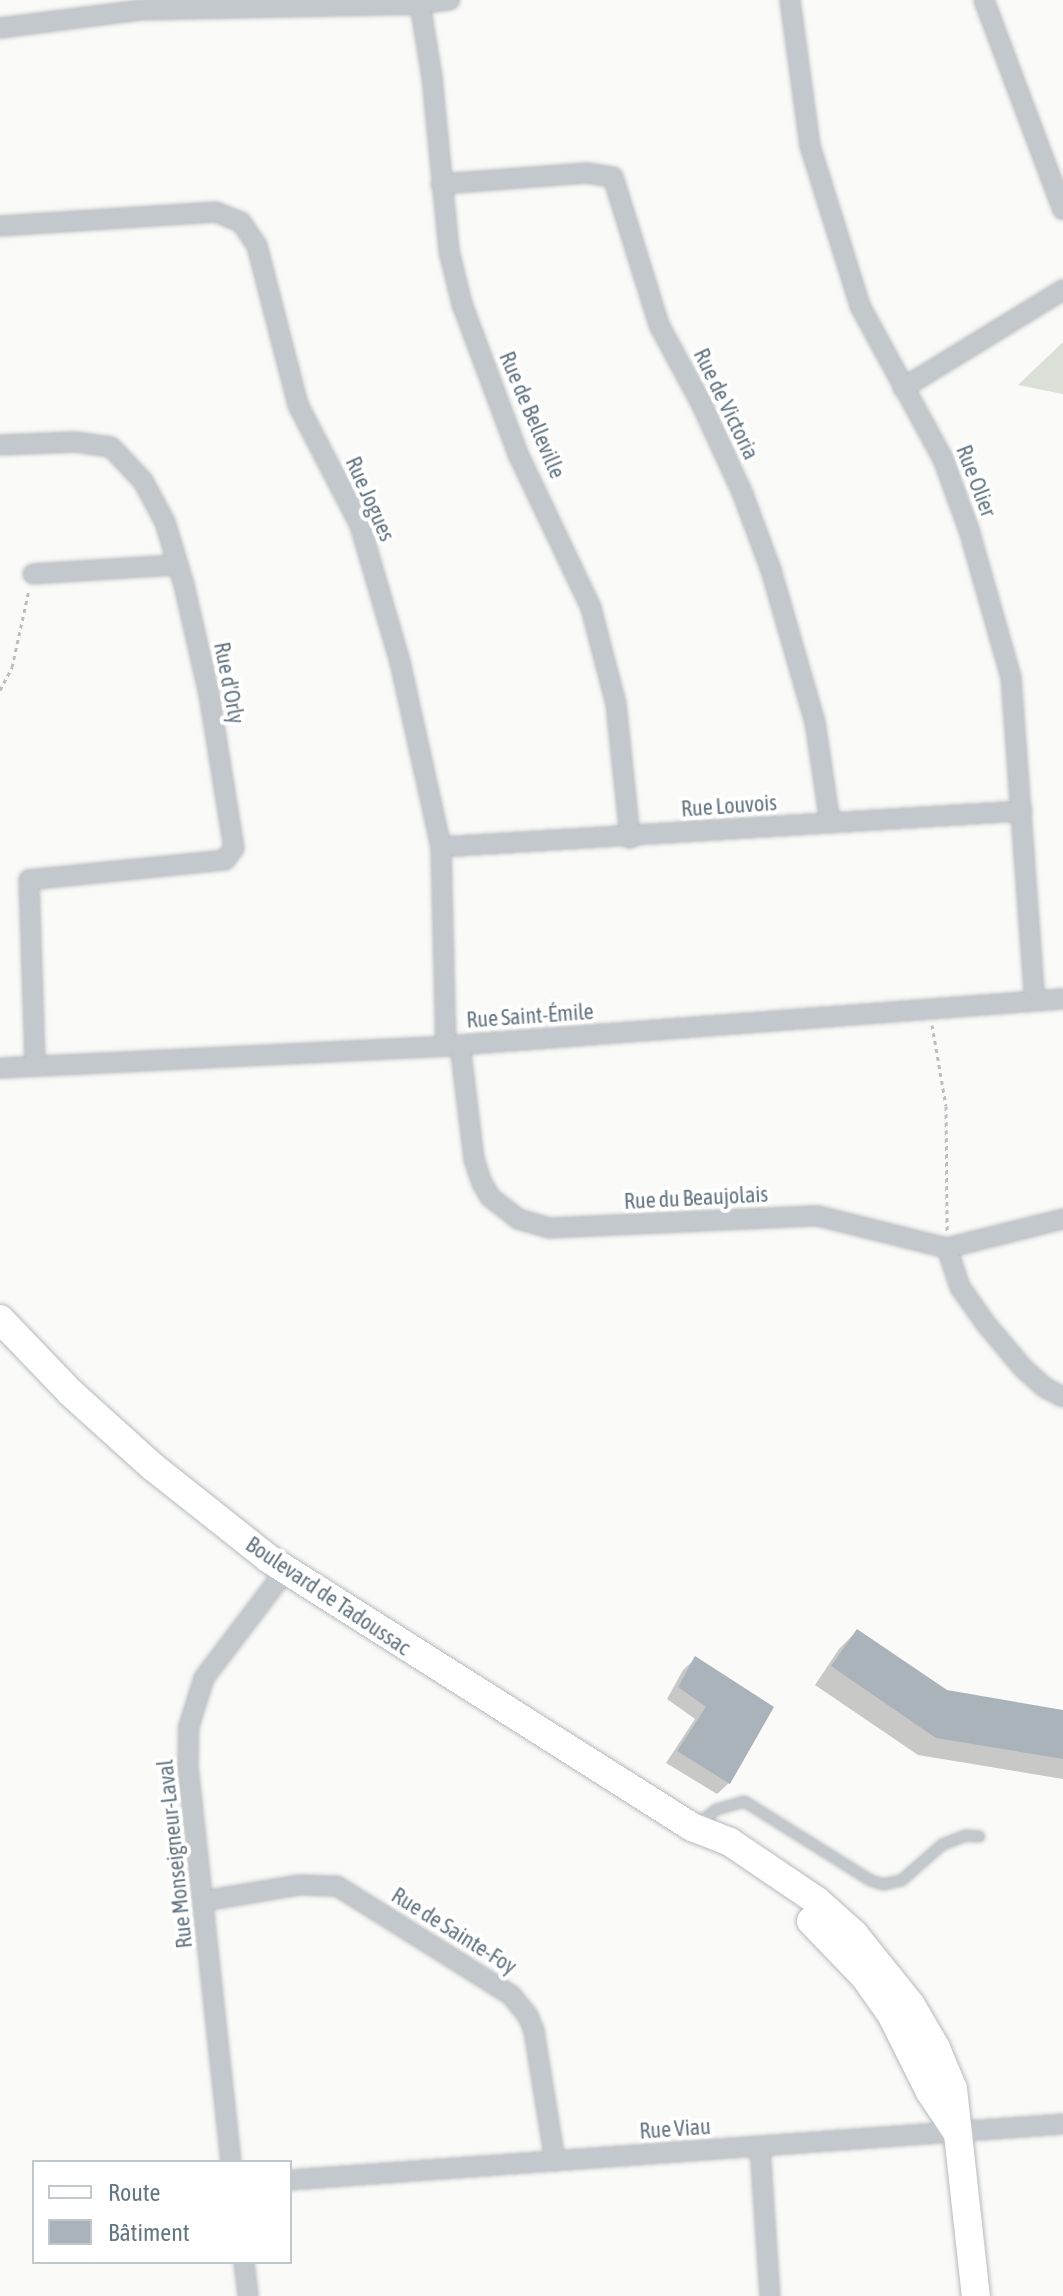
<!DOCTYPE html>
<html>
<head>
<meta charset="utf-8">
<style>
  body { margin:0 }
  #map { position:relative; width:1063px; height:2296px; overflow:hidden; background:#fafaf8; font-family:"Asap Condensed",sans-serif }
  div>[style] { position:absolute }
  .green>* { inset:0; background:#dadfd7 }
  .shadow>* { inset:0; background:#0003 }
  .building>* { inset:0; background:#aab3b9 }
  .path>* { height:3px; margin-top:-1.5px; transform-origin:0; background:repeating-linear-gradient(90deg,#bbbfc2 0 4px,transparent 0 8px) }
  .roads { filter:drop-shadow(0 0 2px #b5babe) drop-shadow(0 0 2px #b5babe) }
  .service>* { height:9px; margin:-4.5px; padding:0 4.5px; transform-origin:4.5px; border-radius:4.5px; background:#c3c8cc }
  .minor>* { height:18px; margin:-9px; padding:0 9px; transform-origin:9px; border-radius:9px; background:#c3c8cc }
  .primary>* { height:28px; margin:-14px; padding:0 14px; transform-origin:14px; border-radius:14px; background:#fff }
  span { translate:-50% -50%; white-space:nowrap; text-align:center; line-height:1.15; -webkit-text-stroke:8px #fff; paint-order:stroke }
  .street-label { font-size:22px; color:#657683 }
  .legend { position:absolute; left:32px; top:2160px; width:260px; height:104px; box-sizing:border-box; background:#fff; border:2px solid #c1c8cd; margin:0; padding:10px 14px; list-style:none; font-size:24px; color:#657683 }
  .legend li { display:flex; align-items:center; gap:16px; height:40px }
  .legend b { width:40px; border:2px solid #c1c8cd }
</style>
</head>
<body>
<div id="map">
  <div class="green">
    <i style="clip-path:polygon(1063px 342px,1063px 394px,1018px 385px)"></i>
  </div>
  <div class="shadow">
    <i style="clip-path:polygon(857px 1631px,946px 1692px,1063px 1712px,1063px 1779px,918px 1755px,815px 1685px,839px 1649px)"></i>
    <i style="clip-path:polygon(695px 1659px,729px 1783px,717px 1794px,666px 1763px,695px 1719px,667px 1699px,683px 1670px)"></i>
  </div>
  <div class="building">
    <i style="clip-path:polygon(857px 1629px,947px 1690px,1063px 1710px,1063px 1759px,936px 1738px,831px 1666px)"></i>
    <i style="clip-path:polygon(695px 1656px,774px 1707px,730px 1784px,677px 1751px,706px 1707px,678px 1687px)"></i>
  </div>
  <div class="path">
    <i style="left:0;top:690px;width:26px;rotate:-62deg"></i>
    <i style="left:12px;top:667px;width:79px;rotate:-77.6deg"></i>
    <i style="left:932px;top:1025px;width:82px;rotate:80.2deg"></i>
    <i style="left:946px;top:1106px;width:126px;rotate:89.5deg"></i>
  </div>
  <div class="roads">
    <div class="service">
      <i style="left:698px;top:1823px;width:23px;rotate:-38deg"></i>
      <i style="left:716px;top:1809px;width:29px;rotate:-16deg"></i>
      <i style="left:744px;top:1801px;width:149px;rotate:32.1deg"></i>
      <i style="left:870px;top:1880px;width:14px;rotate:17deg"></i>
      <i style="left:883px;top:1884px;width:18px;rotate:-13deg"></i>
      <i style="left:901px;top:1880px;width:55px;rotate:-41.3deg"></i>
      <i style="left:942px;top:1844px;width:25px;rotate:-21deg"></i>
      <i style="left:965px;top:1835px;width:14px;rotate:4deg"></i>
    </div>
    <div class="minor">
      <i style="left:790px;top:0;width:147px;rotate:82.2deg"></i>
      <i style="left:810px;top:146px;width:168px;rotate:72.6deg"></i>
      <i style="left:860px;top:306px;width:174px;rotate:61.5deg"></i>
      <i style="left:943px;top:459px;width:76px;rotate:69.9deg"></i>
      <i style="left:969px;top:530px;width:153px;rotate:74.1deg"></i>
      <i style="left:1011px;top:677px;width:325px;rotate:85.8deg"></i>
      <i style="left:984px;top:0;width:224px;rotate:69.4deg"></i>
      <i style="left:420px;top:4px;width:74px;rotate:80.7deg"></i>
      <i style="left:432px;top:77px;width:175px;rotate:84.4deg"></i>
      <i style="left:449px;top:251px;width:55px;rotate:76.2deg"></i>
      <i style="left:462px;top:304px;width:160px;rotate:69.5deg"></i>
      <i style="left:518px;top:454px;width:170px;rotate:64.6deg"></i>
      <i style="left:591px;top:608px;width:99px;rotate:75.4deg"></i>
      <i style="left:616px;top:704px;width:135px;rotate:84deg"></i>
      <i style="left:0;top:28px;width:141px;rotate:-7.3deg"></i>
      <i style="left:140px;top:10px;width:280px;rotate:-1.2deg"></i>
      <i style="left:420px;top:4px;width:30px;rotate:-8deg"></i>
      <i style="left:441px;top:184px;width:146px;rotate:-4.3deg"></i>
      <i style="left:587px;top:173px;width:26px;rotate:9deg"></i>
      <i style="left:613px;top:177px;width:155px;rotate:72.7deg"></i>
      <i style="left:659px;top:325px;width:89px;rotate:61.7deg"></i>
      <i style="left:701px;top:403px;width:98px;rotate:65.3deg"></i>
      <i style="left:742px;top:492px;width:83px;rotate:69.6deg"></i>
      <i style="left:771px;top:570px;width:158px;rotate:73.9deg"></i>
      <i style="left:815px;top:722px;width:101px;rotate:81.5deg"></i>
      <i style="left:0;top:226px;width:216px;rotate:-3.7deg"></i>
      <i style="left:216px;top:212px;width:27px;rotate:22deg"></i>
      <i style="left:241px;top:222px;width:29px;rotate:56deg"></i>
      <i style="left:257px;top:246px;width:164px;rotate:75.5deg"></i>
      <i style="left:298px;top:405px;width:135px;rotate:62.7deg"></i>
      <i style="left:360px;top:525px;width:143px;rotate:73.7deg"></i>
      <i style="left:400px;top:662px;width:189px;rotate:77.5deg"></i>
      <i style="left:441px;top:847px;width:199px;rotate:88.6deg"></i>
      <i style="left:903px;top:388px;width:188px;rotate:-31.5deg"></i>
      <i style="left:0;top:445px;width:75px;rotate:-2.3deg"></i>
      <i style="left:75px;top:442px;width:36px;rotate:8deg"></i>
      <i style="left:111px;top:447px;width:47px;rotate:46.7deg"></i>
      <i style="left:143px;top:481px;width:47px;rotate:61.8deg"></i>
      <i style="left:165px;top:522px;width:66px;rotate:73.2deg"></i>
      <i style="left:184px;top:585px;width:112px;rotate:77.1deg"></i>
      <i style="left:209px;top:694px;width:156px;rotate:80.8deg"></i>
      <i style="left:234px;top:848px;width:15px;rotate:127deg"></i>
      <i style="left:225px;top:860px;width:197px;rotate:174.2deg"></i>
      <i style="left:29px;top:880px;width:184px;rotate:88.1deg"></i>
      <i style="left:33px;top:574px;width:145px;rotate:-3.6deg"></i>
      <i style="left:441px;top:847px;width:582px;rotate:-3.55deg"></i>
      <i style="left:460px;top:1045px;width:115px;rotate:83deg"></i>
      <i style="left:474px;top:1159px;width:25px;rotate:72deg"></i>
      <i style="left:482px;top:1183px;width:16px;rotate:60deg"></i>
      <i style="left:490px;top:1197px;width:36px;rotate:38deg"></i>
      <i style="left:518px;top:1219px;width:33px;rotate:16deg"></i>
      <i style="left:550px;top:1228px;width:268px;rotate:-2.6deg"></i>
      <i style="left:818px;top:1216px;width:133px;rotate:13.9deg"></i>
      <i style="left:947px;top:1248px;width:120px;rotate:-14deg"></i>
      <i style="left:0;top:1068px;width:447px;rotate:-2.8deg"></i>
      <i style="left:446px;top:1046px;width:619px;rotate:-4.36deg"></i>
      <i style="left:947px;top:1248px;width:41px;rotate:71.6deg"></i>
      <i style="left:960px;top:1287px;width:45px;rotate:54.9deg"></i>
      <i style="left:986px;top:1324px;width:57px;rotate:49.9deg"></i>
      <i style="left:1023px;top:1368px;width:28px;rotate:42deg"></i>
      <i style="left:1044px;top:1387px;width:21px;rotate:28deg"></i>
      <i style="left:204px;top:1901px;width:97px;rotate:-9.5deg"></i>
      <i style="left:300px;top:1885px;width:37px;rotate:2deg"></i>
      <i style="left:337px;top:1886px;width:205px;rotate:32.1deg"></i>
      <i style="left:511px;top:1995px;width:27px;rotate:51deg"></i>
      <i style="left:528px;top:2016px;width:16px;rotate:68deg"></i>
      <i style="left:534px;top:2031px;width:132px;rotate:80.8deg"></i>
      <i style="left:760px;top:2147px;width:149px;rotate:86.2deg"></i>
      <i style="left:231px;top:2162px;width:399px;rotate:-96.2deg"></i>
      <i style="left:188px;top:1765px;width:39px;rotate:-89deg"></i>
      <i style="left:189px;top:1726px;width:50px;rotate:-72.6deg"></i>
      <i style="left:204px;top:1678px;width:136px;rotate:-52.8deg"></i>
      <i style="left:290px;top:2180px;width:775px;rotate:-4.14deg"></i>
      <i style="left:244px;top:2262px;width:34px;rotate:83deg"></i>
    </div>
    <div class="primary">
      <i style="left:0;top:1319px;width:103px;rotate:46.2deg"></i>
      <i style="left:71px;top:1393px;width:110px;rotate:42.1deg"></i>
      <i style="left:153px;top:1467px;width:148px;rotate:38.4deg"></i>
      <i style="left:269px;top:1559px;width:501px;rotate:32.36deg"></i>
      <i style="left:692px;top:1827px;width:41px;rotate:21.5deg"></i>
      <i style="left:730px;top:1842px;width:105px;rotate:34.1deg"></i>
      <i style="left:817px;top:1901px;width:50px;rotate:41.7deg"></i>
      <i style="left:854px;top:1934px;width:91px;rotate:51.2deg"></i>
      <i style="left:911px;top:2005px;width:50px;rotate:59.8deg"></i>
      <i style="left:936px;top:2048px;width:44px;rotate:67.5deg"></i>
      <i style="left:953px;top:2089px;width:208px;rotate:83.7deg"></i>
      <i style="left:811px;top:1921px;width:76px;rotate:46.1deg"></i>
      <i style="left:864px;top:1976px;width:47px;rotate:54.6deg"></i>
      <i style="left:891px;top:2014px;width:87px;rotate:63.4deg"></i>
      <i style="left:930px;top:2092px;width:45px;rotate:56deg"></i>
    </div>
  </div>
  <div class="street-label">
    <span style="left:726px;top:404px;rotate:64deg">Rue de Victoria</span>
    <span style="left:532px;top:415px;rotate:67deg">Rue de Belleville</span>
    <span style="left:976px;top:481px;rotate:69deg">Rue Olier</span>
    <span style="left:370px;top:499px;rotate:66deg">Rue Jogues</span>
    <span style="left:229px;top:683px;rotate:79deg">Rue d'Orly</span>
    <span style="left:729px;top:806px;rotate:-4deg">Rue Louvois</span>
    <span style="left:530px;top:1016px;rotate:-4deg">Rue Saint-Émile</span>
    <span style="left:696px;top:1198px;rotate:-3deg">Rue du Beaujolais</span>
    <span style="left:328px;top:1596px;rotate:34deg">Boulevard de Tadoussac</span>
    <span style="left:175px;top:1854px;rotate:-96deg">Rue Monseigneur-Laval</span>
    <span style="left:454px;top:1931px;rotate:32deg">Rue de Sainte-Foy</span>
    <span style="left:675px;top:2129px;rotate:-4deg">Rue Viau</span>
  </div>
  <ul class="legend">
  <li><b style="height:10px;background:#fff"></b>Route</li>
  <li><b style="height:22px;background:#aab3b9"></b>Bâtiment</li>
  </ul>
</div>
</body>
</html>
